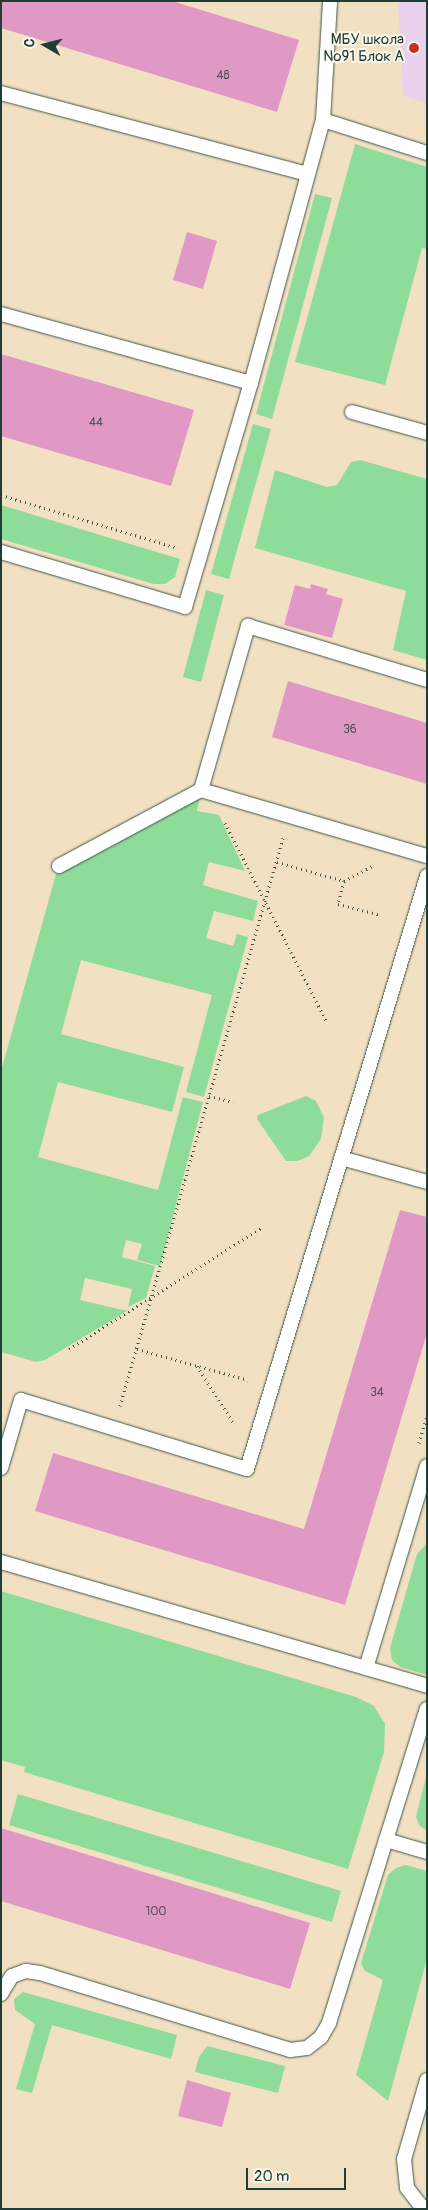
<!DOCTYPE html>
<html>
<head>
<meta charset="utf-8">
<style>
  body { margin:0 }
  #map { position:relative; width:428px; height:2210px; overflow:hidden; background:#f2e0c2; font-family:Pangolin,sans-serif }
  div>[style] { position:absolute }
  .built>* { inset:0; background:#e9d1ed }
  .green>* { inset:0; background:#8edc9a }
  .building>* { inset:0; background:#e099c5 }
  .path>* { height:3px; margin-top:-1.5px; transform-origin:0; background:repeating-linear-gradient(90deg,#3f5549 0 1px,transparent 0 5px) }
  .roads { filter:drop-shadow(0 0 1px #3f5549) drop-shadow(0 0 1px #3f5549) }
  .service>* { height:14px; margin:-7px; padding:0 7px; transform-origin:7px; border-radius:7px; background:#fff }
  .dots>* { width:14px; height:14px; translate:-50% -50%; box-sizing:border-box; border:2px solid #fbf7ec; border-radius:50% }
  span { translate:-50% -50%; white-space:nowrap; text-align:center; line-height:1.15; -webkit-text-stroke:4px #fbf7ec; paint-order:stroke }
  .number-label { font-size:12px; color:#4f5458 }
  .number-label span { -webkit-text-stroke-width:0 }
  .poi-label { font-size:15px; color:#1f3d34 }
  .right { translate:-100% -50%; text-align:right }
  .frame { position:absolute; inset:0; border:2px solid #1f3d34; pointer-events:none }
  .north { position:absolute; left:20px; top:20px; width:50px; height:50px; -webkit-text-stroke:4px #fbf7ec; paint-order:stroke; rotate:278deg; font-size:14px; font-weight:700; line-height:20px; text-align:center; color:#1f3d34 }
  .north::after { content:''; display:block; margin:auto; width:18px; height:22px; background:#1f3d34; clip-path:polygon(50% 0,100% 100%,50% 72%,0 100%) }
  .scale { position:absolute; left:246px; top:2168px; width:100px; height:22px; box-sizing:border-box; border:2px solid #1f3d34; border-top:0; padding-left:6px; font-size:15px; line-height:18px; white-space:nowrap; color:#1f3d34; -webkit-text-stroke:4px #fbf7ec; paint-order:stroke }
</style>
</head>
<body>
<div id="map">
  <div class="built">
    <i style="clip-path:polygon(398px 1px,427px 1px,427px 103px,403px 96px)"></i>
  </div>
  <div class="green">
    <i style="clip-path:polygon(355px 144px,427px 167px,427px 249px,422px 248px,385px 385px,295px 362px)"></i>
    <i style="clip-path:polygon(315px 194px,332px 198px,272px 419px,256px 414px)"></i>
    <i style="clip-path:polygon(253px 424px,271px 429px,229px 579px,211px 574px)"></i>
    <i style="clip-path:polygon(360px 460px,427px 479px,427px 660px,393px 650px,406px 591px,255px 548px,275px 470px,327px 487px,337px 485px,351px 462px)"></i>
    <i style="clip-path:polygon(1px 505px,180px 559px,175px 577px,165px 584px,154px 584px,1px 539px)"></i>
    <i style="clip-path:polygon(206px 590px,224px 595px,201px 682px,183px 677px)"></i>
    <i style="clip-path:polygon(200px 797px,197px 811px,219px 815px,245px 871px,209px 862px,203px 885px,258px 901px,253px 921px,214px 911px,206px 938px,233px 946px,237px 934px,248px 937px,204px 1097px,186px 1092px,212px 995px,81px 960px,61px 1034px,184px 1067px,172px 1112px,58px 1082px,38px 1157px,158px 1190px,183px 1097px,203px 1102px,160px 1266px,137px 1260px,142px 1244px,126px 1240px,122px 1257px,155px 1266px,146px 1298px,128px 1307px,132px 1289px,85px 1278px,80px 1300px,127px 1311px,45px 1360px,36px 1362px,1px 1352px,1px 1071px,56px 874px)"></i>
    <i style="clip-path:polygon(306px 1096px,316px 1101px,324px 1118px,321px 1139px,309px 1156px,298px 1161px,286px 1161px,257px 1119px,258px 1115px)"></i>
    <i style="clip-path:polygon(427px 1543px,427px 1675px,400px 1667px,392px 1660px,390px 1648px,417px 1554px)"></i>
    <i style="clip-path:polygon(1px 1591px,356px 1697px,374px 1706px,385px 1724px,384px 1752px,348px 1869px,24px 1772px,25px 1767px,1px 1760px)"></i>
    <i style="clip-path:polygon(427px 1773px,427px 1831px,419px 1825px,416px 1817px)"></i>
    <i style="clip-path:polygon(18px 1794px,341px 1891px,332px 1922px,9px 1825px)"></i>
    <i style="clip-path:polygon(406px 1865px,427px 1871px,427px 1959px,388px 2101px,356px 2075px,383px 1980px,365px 1971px,361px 1963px,388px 1875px,396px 1868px)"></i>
    <i style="clip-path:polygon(23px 1992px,177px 2035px,171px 2059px,52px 2025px,32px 2093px,16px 2089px,35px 2024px,15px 2010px,14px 1999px)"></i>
    <i style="clip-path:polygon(207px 2046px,285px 2066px,278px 2093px,195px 2072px,199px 2057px)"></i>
  </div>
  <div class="building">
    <i style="clip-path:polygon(1px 1px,172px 1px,299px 40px,277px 112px,1px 28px)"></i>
    <i style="clip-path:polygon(187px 232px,217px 241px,203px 289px,173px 280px)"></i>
    <i style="clip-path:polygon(1px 354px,194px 410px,171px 486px,1px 436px)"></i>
    <i style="clip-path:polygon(311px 584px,328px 589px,326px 594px,343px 599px,332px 638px,284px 625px,295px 585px,310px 589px)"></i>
    <i style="clip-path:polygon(288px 681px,427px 723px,427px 784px,272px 737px)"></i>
    <i style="clip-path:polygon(400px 1210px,427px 1217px,427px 1333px,345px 1605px,35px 1511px,53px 1453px,304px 1529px)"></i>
    <i style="clip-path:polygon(1px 1828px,310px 1923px,290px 1989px,1px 1901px)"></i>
    <i style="clip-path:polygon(187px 2080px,231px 2093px,222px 2127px,178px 2116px)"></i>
  </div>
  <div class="path">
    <i style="left:1px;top:495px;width:185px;rotate:16.7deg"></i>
    <i style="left:225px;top:823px;width:224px;rotate:62.9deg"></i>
    <i style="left:277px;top:862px;width:70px;rotate:15.8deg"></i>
    <i style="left:344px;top:881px;width:32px;rotate:-28deg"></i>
    <i style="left:344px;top:881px;width:24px;rotate:105deg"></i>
    <i style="left:338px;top:904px;width:44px;rotate:14.3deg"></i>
    <i style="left:209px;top:1096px;width:25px;rotate:14deg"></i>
    <i style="left:69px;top:1349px;width:229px;rotate:-32.2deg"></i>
    <i style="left:137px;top:1349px;width:115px;rotate:15.6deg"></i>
    <i style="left:197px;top:1366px;width:67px;rotate:57.3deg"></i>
    <i style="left:120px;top:1406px;width:591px;rotate:-73.99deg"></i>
    <i style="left:419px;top:1443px;width:29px;rotate:-74deg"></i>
  </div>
  <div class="roads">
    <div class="service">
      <i style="left:1px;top:93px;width:317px;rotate:14.8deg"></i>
      <i style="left:323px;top:120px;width:119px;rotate:-86.6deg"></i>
      <i style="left:1px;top:314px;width:259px;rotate:15.4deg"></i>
      <i style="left:352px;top:412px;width:78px;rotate:15.6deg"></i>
      <i style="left:1px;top:552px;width:192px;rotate:16.6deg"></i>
      <i style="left:185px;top:607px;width:234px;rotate:-73.6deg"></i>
      <i style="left:251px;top:383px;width:273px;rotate:-74.7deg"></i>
      <i style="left:323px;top:120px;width:109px;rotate:17.6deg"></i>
      <i style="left:201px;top:790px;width:235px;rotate:16.3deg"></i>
      <i style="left:59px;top:866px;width:161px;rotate:-28.2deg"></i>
      <i style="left:201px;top:790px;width:171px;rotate:-74deg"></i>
      <i style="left:248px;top:626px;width:187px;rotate:16.8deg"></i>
      <i style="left:341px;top:1158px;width:89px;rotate:15.6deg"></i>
      <i style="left:1px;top:1468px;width:71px;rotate:-73.6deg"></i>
      <i style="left:21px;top:1400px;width:236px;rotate:17deg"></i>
      <i style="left:247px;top:1469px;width:620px;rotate:-73.11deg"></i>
      <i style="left:1px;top:1562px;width:444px;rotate:16.2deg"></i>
      <i style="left:366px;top:1668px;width:211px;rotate:-73.2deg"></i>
      <i style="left:386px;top:1840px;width:43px;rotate:16.3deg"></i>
      <i style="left:1px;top:1994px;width:21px;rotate:-59deg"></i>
      <i style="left:12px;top:1976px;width:15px;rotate:-20deg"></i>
      <i style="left:26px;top:1971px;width:14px;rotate:8deg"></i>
      <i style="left:40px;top:1973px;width:262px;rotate:17.1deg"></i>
      <i style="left:290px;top:2050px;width:17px;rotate:-7deg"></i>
      <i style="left:307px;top:2048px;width:18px;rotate:-38deg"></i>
      <i style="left:321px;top:2037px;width:16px;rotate:-60deg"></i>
      <i style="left:329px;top:2023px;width:329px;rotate:-72.7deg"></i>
      <i style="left:427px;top:2080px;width:82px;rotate:106.2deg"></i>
      <i style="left:404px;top:2159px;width:29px;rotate:84deg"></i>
      <i style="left:407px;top:2188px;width:24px;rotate:52deg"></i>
      <i style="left:422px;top:2207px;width:5px;rotate:11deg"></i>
    </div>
  </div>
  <div class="dots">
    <i style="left:414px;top:48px;background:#c8321e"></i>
  </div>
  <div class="number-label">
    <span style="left:223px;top:76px">48</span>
    <span style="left:96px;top:423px">44</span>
    <span style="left:350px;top:730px">36</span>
    <span style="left:377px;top:1393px">34</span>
    <span style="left:156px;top:1912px">100</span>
  </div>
  <div class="poi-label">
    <span class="right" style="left:404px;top:48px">МБУ школа<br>№91 Блок А</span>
  </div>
  <div class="frame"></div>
  <div class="north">С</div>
  <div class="scale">20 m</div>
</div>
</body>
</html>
